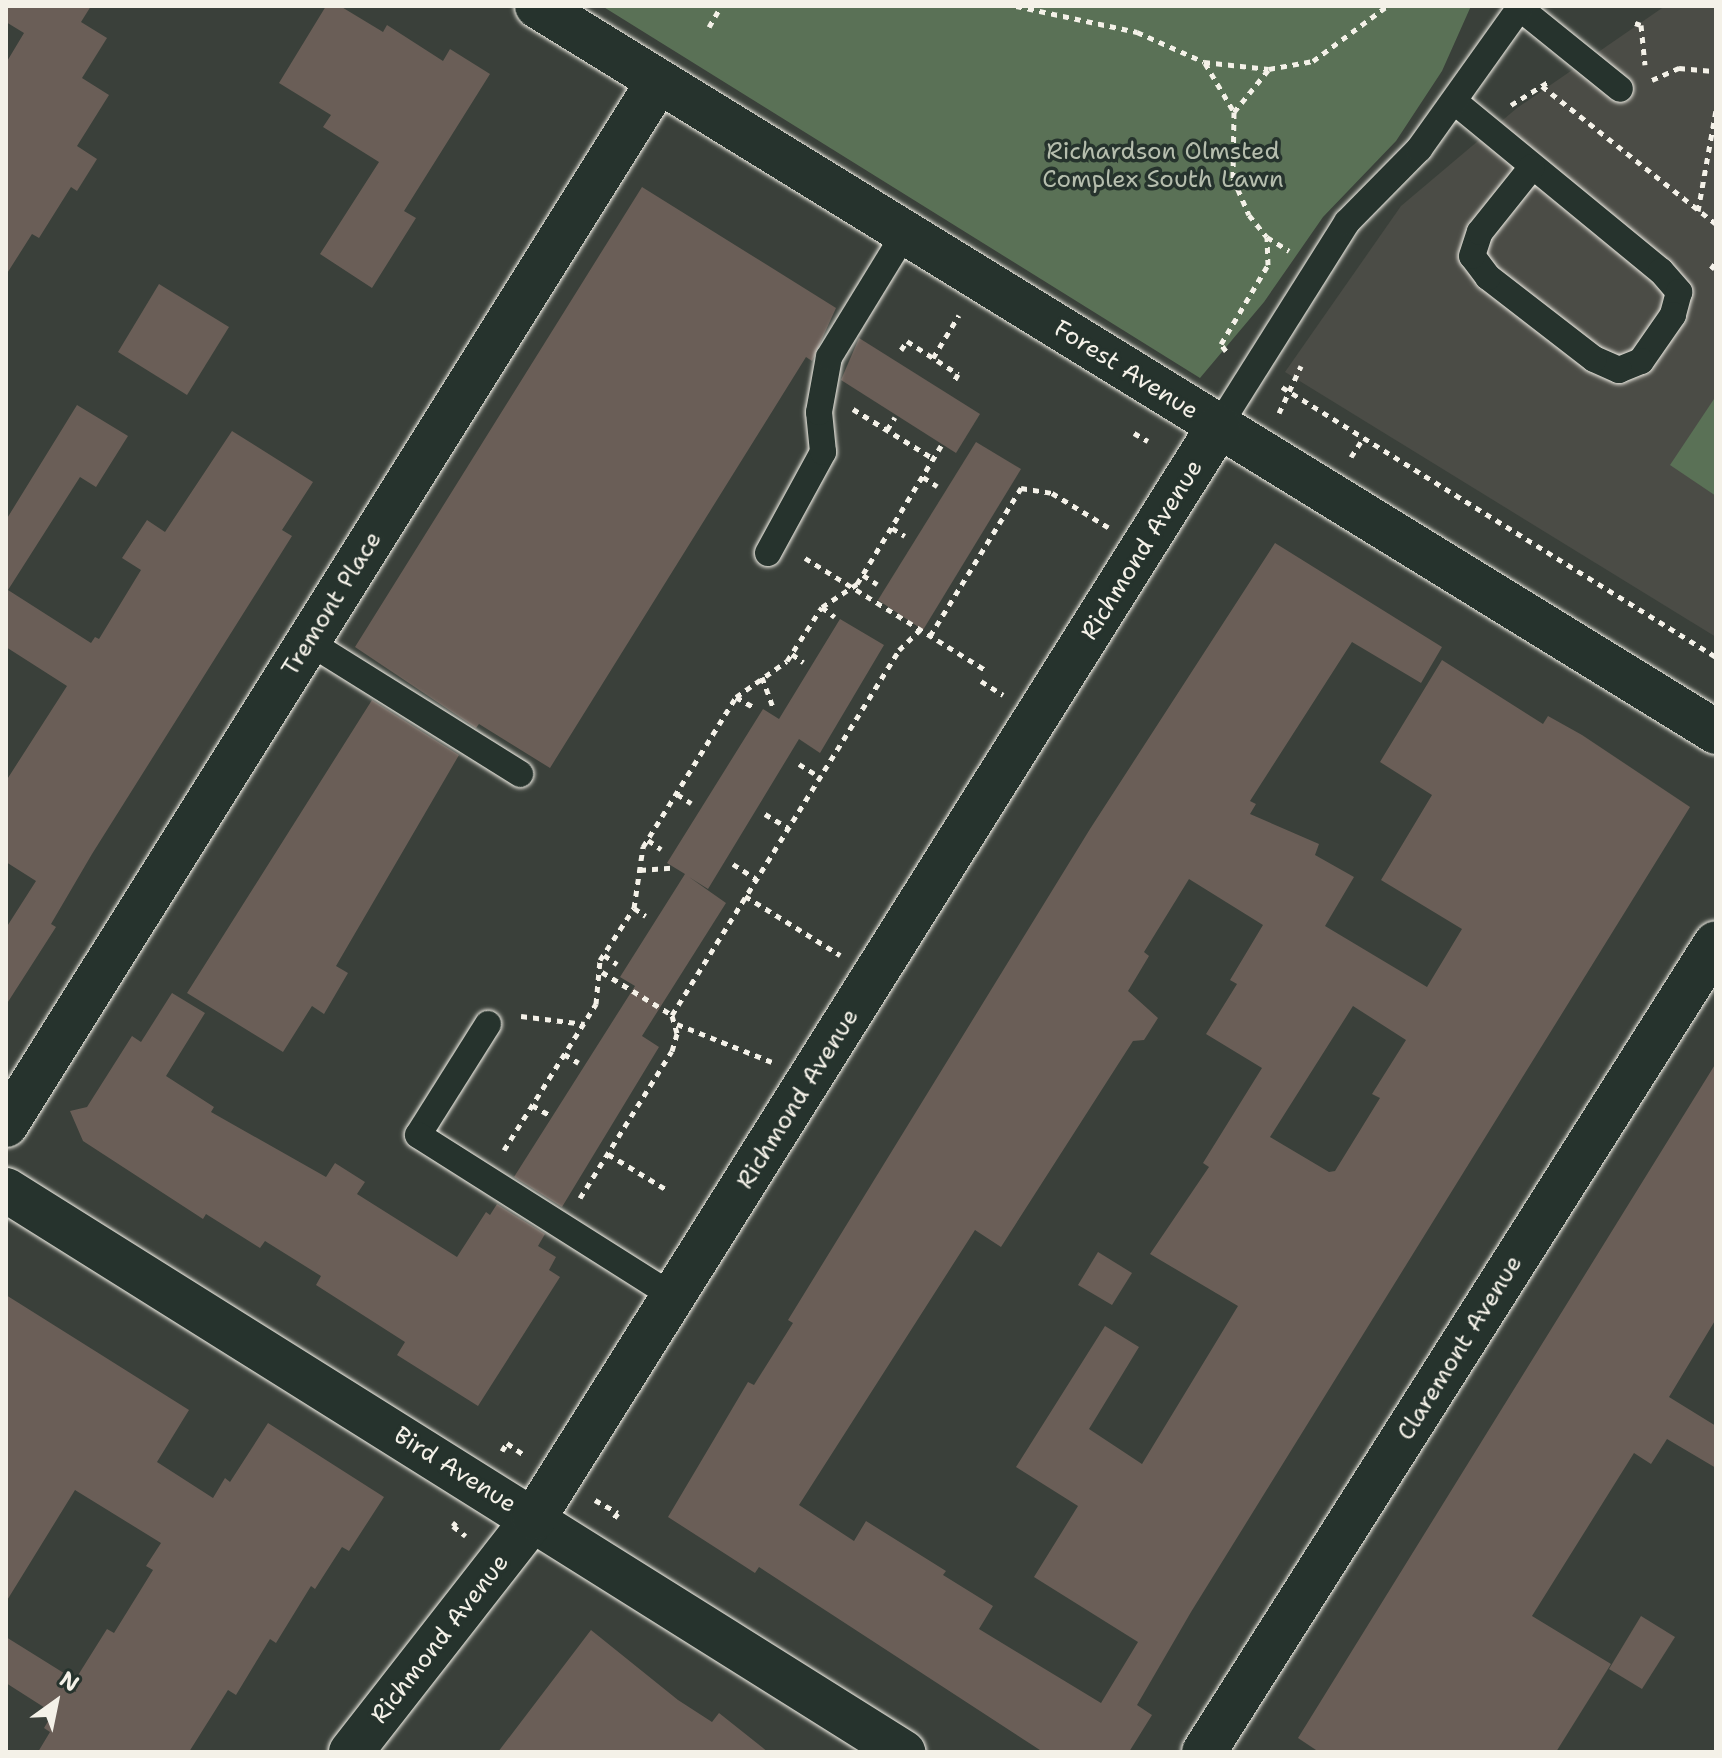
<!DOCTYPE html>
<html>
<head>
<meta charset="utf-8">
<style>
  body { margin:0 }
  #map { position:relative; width:1722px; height:1758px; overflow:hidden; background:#3a403a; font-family:"Shantell Sans",sans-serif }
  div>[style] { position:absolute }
  .built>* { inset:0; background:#4b4c46 }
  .green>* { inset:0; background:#5a7156 }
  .building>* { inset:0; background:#6a5e57 }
  .path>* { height:5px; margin-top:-2.5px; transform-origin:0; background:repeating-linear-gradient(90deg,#f4f1e8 0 6px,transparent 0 12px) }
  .roads { filter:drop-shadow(0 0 2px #f4f1e8) drop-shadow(0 0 2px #f4f1e8) }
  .lane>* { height:26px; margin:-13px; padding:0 13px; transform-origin:13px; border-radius:13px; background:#26332d }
  .street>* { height:44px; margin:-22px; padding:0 22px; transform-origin:22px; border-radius:22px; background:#26332d }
  .secondary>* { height:44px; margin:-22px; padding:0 22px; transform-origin:22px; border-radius:22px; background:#26332d }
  span { translate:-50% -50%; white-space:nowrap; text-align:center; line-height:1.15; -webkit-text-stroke:7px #26332d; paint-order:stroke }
  .park-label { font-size:24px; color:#b6beae }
  .street-label { font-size:24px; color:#f4f1e8 }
  .frame { position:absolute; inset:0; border:8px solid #f4f1e8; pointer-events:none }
  .north { position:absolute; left:16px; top:1662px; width:80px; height:80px; -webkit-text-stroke:6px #26332d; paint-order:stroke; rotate:33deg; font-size:22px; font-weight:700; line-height:32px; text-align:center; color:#f4f1e8 }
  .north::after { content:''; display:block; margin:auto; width:28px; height:36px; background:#f4f1e8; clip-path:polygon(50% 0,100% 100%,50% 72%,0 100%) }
</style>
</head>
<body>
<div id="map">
  <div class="built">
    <i style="clip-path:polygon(1665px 6px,1716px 6px,1716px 637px,1285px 372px,1401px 206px,1517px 108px)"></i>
  </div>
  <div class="green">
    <i style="clip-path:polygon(602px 6px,1471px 6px,1442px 71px,1396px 141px,1323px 217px,1264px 302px,1200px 378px)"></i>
    <i style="clip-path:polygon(1716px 396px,1716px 496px,1670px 465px)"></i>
  </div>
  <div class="building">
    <i style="clip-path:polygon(6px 6px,91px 6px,81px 22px,107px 38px,82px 78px,109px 95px,77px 146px,97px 159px,77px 191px,71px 187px,39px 238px,32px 234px,6px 275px,6px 63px,24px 33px,6px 22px)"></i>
    <i style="clip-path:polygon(326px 6px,340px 6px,383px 32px,387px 25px,443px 61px,450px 49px,490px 74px,404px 211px,416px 218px,372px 288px,320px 254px,379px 162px,323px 127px,331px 115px,279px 83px)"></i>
    <i style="clip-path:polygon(642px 187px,836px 308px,812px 361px,806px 357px,550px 768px,479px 724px,476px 728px,355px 647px)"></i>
    <i style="clip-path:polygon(159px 284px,229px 327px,187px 395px,118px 352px)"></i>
    <i style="clip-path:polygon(859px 338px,980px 414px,956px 453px,841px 380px)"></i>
    <i style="clip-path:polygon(77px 405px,128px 436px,96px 487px,80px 477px,8px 590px,91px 643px,95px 637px,99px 639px,141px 570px,122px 558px,147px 520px,165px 532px,232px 431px,313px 482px,282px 530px,292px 536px,92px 854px,51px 924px,56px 927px,6px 1005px,6px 928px,36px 881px,6px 862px,6px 781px,67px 686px,6px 647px,6px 520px)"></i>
    <i style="clip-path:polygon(976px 442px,1021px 469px,923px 630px,878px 600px)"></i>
    <i style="clip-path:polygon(evenodd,1275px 543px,1442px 647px,1421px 683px,1352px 642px,1250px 801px,1256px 804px,1250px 814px,1319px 844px,1315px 855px,1354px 877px,1325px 926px,1427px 987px,1462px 929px,1381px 880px,1432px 795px,1380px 762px,1442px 660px,1543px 724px,1548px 716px,1582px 735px,1690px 807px,1191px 1612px,1137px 1705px,1152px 1715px,1129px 1752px,1043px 1752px,759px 1567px,755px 1573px,668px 1517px,748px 1382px,754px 1385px,793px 1323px,788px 1320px,1090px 829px,1275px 543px,1189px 879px,1263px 925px,1230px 980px,1237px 984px,1206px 1034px,1262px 1068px,1203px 1163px,1209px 1167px,1150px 1254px,1238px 1306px,1142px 1464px,1089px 1429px,1139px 1347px,1105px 1326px,1016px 1467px,1078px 1506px,1034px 1577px,1138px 1642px,1101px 1703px,979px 1629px,993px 1606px,943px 1575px,946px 1571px,866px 1521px,854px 1541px,799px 1505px,975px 1230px,1001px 1247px,1133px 1041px,1144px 1040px,1158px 1018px,1128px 991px,1149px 956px,1144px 952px,1189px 879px,1275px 543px,1353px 1006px,1406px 1040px,1372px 1094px,1380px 1098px,1335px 1171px,1329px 1172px,1270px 1137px,1353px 1006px)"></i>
    <i style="clip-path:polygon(840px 619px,884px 645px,820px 753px,799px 739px,708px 889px,689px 877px,726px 903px,642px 1036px,659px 1047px,562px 1207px,514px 1177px,635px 986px,620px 977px,685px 874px,667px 863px,763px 709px,779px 719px)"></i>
    <i style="clip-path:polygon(372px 700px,459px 755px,336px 966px,348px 973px,324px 1014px,312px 1006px,283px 1052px,187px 993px)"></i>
    <i style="clip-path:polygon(172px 993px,205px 1013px,166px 1076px,214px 1107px,211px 1112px,326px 1177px,335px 1163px,365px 1182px,357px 1194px,457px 1257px,486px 1212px,490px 1215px,497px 1204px,545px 1234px,538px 1246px,556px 1257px,549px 1270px,560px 1277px,478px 1406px,397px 1355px,405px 1342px,316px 1285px,321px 1276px,265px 1241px,260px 1248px,206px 1214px,203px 1219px,83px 1141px,70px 1111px,87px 1107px,132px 1036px,141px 1042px)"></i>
    <i style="clip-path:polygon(1716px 1063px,1716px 1319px,1669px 1397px,1716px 1426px,1716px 1468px,1667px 1439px,1651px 1464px,1634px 1453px,1532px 1616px,1611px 1664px,1556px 1752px,1319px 1752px,1298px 1738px)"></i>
    <i style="clip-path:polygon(1098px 1252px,1132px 1273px,1112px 1305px,1078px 1285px)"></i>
    <i style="clip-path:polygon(6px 1295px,189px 1410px,157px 1462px,213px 1498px,225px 1478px,230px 1482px,268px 1423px,384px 1497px,349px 1551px,342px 1547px,315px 1589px,311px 1586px,276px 1643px,270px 1639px,236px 1695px,228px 1690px,189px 1752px,38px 1752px,50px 1732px,44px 1728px,53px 1713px,6px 1683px,6px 1637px,75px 1680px,107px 1629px,114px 1633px,153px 1570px,146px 1566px,161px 1543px,75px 1490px,6px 1602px)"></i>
    <i style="clip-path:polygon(1641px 1616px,1675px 1637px,1642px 1689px,1609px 1669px)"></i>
    <i style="clip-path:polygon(591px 1630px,678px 1700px,712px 1722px,719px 1713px,768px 1752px,498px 1752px)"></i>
  </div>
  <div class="path">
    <i style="left:1016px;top:6px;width:124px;rotate:12.1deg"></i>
    <i style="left:1137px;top:32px;width:73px;rotate:24.1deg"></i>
    <i style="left:1204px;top:62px;width:65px;rotate:6.1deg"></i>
    <i style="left:1269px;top:69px;width:45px;rotate:-10.3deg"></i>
    <i style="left:1313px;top:61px;width:92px;rotate:-36.6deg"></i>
    <i style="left:1635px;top:23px;width:6px;rotate:18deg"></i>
    <i style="left:1641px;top:25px;width:40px;rotate:84.3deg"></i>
    <i style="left:709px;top:27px;width:24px;rotate:-60deg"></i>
    <i style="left:1205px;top:63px;width:57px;rotate:59.4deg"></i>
    <i style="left:1234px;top:112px;width:66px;rotate:90.9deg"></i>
    <i style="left:1233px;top:178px;width:40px;rotate:66.6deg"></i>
    <i style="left:1249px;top:215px;width:28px;rotate:51deg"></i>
    <i style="left:1267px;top:237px;width:26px;rotate:32deg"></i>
    <i style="left:1652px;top:80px;width:30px;rotate:-24deg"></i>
    <i style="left:1679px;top:68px;width:37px;rotate:5deg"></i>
    <i style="left:1542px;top:86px;width:222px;rotate:38.4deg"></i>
    <i style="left:1511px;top:105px;width:44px;rotate:-31.9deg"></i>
    <i style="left:1234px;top:112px;width:55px;rotate:-50.9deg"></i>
    <i style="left:1698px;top:211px;width:103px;rotate:-79.9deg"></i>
    <i style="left:1711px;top:269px;width:9px;rotate:-54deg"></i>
    <i style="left:901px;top:350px;width:11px;rotate:-56deg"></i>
    <i style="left:907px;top:341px;width:61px;rotate:32.9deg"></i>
    <i style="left:958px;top:374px;width:10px;rotate:119deg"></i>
    <i style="left:1226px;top:351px;width:9px;rotate:-126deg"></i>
    <i style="left:1221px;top:344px;width:92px;rotate:-59.3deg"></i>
    <i style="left:1268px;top:265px;width:28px;rotate:-92deg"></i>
    <i style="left:933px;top:358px;width:50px;rotate:-58.8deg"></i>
    <i style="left:1282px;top:387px;width:511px;rotate:31.89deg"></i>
    <i style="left:853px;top:409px;width:95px;rotate:31.7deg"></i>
    <i style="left:1279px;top:413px;width:52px;rotate:-64.9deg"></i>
    <i style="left:887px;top:430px;width:15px;rotate:-58deg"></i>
    <i style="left:1134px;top:433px;width:16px;rotate:30deg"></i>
    <i style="left:1351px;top:457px;width:24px;rotate:-57deg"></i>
    <i style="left:923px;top:477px;width:17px;rotate:33deg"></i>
    <i style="left:892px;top:528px;width:15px;rotate:32deg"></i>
    <i style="left:805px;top:558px;width:214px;rotate:31.8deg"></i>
    <i style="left:863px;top:575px;width:17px;rotate:33deg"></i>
    <i style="left:822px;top:607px;width:16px;rotate:38deg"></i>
    <i style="left:930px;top:636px;width:174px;rotate:-58.4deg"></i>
    <i style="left:1021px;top:488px;width:31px;rotate:9deg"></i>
    <i style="left:1052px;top:493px;width:66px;rotate:31.3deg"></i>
    <i style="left:792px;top:654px;width:14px;rotate:36deg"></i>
    <i style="left:762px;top:677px;width:33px;rotate:70deg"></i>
    <i style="left:981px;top:681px;width:26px;rotate:32deg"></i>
    <i style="left:736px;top:697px;width:20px;rotate:30deg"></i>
    <i style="left:799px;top:764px;width:25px;rotate:32deg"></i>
    <i style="left:677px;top:794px;width:17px;rotate:33deg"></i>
    <i style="left:765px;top:814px;width:27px;rotate:31deg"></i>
    <i style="left:648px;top:840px;width:16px;rotate:35deg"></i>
    <i style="left:733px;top:864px;width:27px;rotate:33deg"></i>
    <i style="left:640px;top:870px;width:31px;rotate:-4deg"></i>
    <i style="left:745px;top:896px;width:112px;rotate:31.8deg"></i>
    <i style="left:634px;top:908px;width:14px;rotate:34deg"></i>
    <i style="left:604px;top:955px;width:16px;rotate:35deg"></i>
    <i style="left:602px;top:972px;width:82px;rotate:31.6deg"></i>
    <i style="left:521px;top:1016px;width:64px;rotate:7.2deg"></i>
    <i style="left:677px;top:1024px;width:102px;rotate:21.8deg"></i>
    <i style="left:564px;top:1054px;width:17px;rotate:31deg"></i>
    <i style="left:532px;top:1105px;width:20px;rotate:30deg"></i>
    <i style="left:504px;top:1150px;width:173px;rotate:-57.8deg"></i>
    <i style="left:596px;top:1004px;width:44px;rotate:-84.8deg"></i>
    <i style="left:600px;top:960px;width:62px;rotate:-56.8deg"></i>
    <i style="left:634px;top:908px;width:62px;rotate:-81.6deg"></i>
    <i style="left:643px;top:847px;width:176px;rotate:-58.2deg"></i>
    <i style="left:736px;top:697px;width:62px;rotate:-35.2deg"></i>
    <i style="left:787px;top:661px;width:64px;rotate:-57.1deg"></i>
    <i style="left:822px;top:607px;width:42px;rotate:-33.3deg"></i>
    <i style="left:857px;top:584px;width:162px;rotate:-58.7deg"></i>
    <i style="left:608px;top:1154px;width:69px;rotate:31.4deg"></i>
    <i style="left:580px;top:1198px;width:173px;rotate:-58deg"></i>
    <i style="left:672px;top:1051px;width:19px;rotate:-74deg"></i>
    <i style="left:677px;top:1033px;width:19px;rotate:-106deg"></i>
    <i style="left:672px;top:1015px;width:430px;rotate:-58.1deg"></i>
    <i style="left:899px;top:650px;width:29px;rotate:-44deg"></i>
    <i style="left:502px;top:1451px;width:9px;rotate:-58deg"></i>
    <i style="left:507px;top:1443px;width:21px;rotate:35deg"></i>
    <i style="left:595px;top:1500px;width:26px;rotate:29deg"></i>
    <i style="left:618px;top:1513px;width:11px;rotate:128deg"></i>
    <i style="left:456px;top:1522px;width:5px;rotate:127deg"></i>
    <i style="left:453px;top:1526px;width:16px;rotate:38deg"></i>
  </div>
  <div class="roads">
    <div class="lane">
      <i style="left:1521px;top:9px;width:127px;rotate:38.9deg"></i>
      <i style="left:1455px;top:102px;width:266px;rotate:39.4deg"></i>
      <i style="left:1661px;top:271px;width:28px;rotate:49deg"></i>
      <i style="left:1679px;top:292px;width:24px;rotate:105deg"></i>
      <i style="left:1673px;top:315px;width:56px;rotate:124.8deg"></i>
      <i style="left:1641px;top:361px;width:24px;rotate:158deg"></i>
      <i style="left:1619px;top:370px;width:27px;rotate:-156deg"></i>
      <i style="left:1594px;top:359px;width:134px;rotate:-142.3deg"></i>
      <i style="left:1488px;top:277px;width:26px;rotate:-127deg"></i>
      <i style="left:1472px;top:256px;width:25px;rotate:-72deg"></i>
      <i style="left:1480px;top:232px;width:83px;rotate:-51.3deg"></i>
      <i style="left:1218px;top:427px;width:242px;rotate:-57.8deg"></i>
      <i style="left:1347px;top:222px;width:103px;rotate:-45.4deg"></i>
      <i style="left:1419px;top:149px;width:176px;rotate:-54.5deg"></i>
      <i style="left:768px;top:553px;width:115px;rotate:-61.4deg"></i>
      <i style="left:823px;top:452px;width:40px;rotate:-95.7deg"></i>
      <i style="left:819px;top:412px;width:56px;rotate:-79.7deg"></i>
      <i style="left:829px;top:357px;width:145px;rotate:-58.5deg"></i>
      <i style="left:309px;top:642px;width:249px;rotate:32deg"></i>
      <i style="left:488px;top:1024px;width:131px;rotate:122.2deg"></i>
      <i style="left:418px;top:1135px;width:303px;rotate:32.3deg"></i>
    </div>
    <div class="street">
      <i style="left:6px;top:1125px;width:1230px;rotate:-57.99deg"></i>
      <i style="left:6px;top:1190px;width:1059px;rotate:32.07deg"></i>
      <i style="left:1204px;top:1752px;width:957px;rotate:-57.67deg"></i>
    </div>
    <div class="secondary">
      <i style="left:537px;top:6px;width:1385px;rotate:31.62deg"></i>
      <i style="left:351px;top:1752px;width:297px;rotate:-52deg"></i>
      <i style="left:534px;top:1518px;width:1288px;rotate:-57.91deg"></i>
    </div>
  </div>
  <div class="park-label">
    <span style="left:1163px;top:166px">Richardson Olmsted<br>Complex South Lawn</span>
  </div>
  <div class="street-label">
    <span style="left:1126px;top:370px;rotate:32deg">Forest Avenue</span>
    <span style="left:1142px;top:550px;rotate:-58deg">Richmond Avenue</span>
    <span style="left:332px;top:604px;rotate:-58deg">Tremont Place</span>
    <span style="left:798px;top:1099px;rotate:-58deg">Richmond Avenue</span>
    <span style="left:1460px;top:1348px;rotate:-58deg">Claremont Avenue</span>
    <span style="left:455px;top:1470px;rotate:32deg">Bird Avenue</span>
    <span style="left:440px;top:1639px;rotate:-52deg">Richmond Avenue</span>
  </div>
  <div class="frame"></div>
  <div class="north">N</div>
</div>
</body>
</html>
